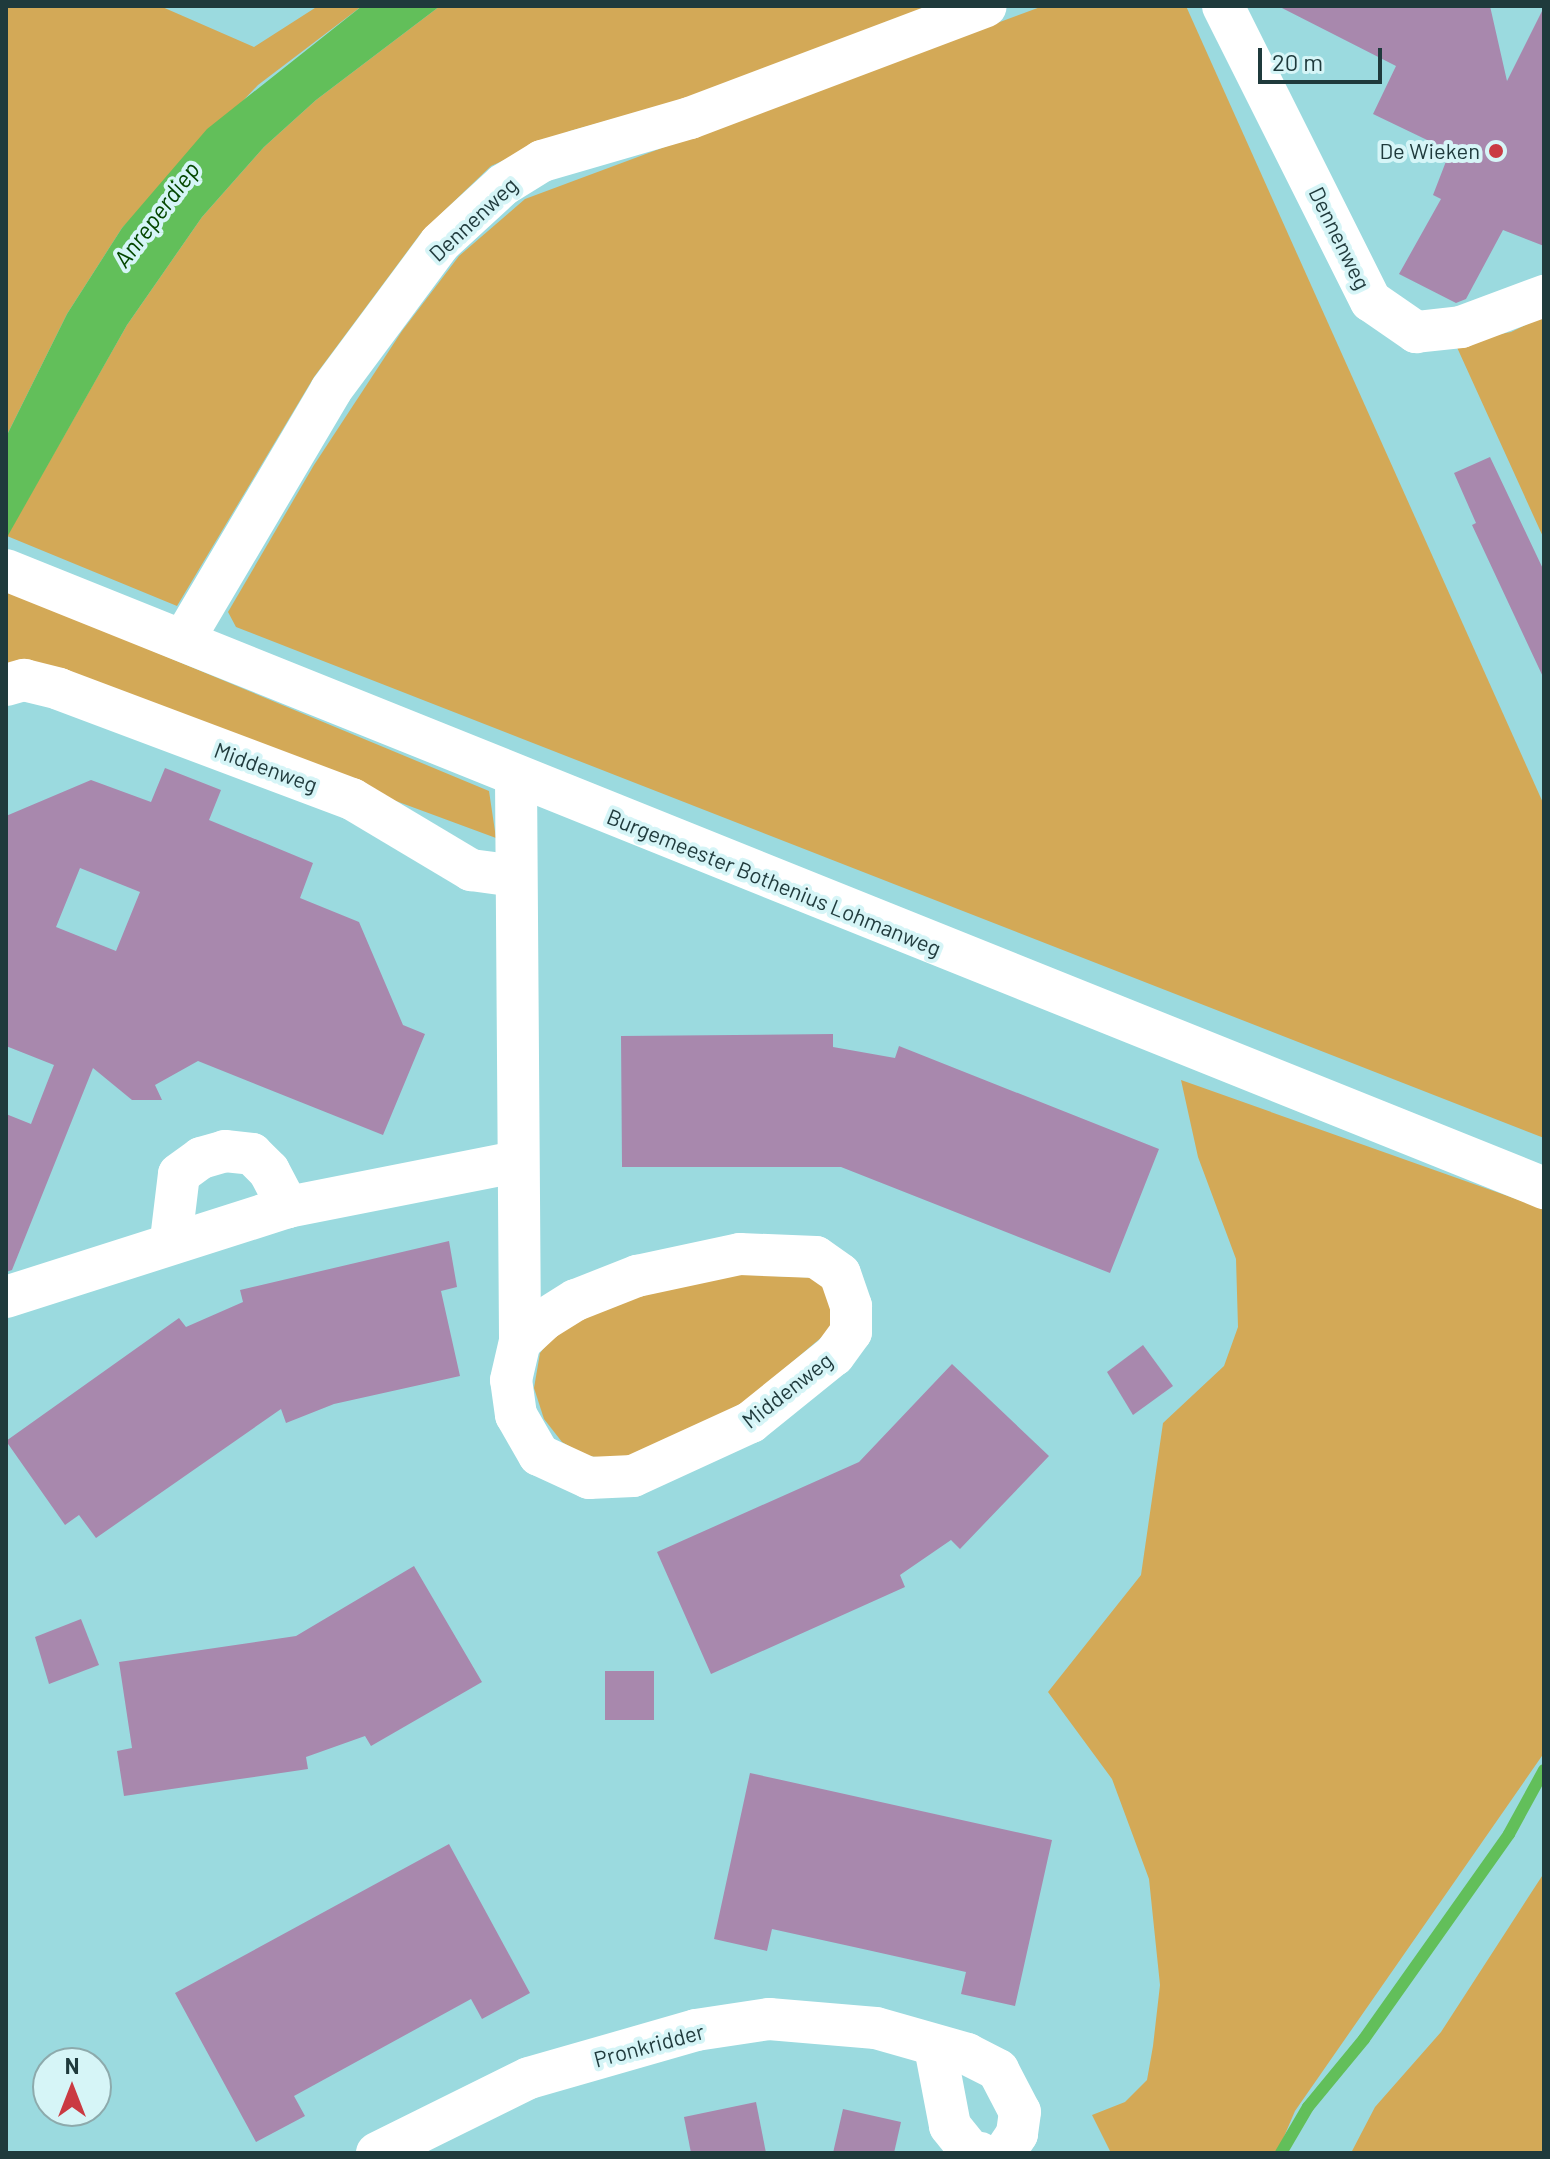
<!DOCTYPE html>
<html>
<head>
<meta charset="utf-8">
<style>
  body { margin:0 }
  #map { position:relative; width:1550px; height:2159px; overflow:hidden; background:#9bdadf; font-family:Barlow,sans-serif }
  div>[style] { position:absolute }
  .green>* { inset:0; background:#d3a957 }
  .water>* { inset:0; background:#62bf5a }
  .stream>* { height:12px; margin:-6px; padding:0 6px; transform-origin:6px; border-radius:6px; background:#62bf5a }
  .building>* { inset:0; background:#a888ad }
  .minor>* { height:42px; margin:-21px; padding:0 21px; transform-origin:21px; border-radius:21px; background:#fff }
  .dots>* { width:22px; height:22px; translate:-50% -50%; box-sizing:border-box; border:4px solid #d6f5f7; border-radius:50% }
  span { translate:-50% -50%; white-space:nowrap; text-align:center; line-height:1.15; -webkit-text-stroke:8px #d6f5f7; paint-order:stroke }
  .poi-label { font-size:22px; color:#1f3a3c }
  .right { translate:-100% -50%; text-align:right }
  .street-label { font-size:22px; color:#1f3a3c }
  .water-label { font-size:24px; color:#044700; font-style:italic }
  .frame { position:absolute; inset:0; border:8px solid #1f3a3c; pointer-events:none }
  .north { position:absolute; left:32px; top:2047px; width:80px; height:80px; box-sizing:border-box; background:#d6f5f7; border:2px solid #8daaac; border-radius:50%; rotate:0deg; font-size:22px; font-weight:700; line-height:32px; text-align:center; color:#1f3a3c }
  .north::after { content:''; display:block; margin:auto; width:28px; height:36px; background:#ca3a42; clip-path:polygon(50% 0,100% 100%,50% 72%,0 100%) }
  .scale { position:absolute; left:1258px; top:48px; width:124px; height:36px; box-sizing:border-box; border:4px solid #1f3a3c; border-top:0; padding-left:10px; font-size:24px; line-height:28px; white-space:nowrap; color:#1f3a3c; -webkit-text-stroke:6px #d6f5f7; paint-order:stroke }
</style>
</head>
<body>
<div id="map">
  <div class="green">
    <i style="clip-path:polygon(6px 6px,160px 6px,254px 47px,318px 6px,362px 6px,258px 85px,122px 228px,67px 314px,6px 437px)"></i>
    <i style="clip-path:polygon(440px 6px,950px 6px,696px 96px,570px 131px,491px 166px,421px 233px,314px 377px,177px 606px,7px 536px,127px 325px,202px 217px,264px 147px,316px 100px)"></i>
    <i style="clip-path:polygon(1043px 6px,1186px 6px,1544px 805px,1544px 1138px,236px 627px,228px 612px,314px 465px,402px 331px,459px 256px,525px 199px)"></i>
    <i style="clip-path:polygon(1544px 316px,1544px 539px,1455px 343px,1511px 332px)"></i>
    <i style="clip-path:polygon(6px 590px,489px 791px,496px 838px,36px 668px,6px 668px)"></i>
    <i style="clip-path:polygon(1181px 1080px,1544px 1209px,1544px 1753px,1295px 2111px,1277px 2153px,1111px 2153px,1092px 2115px,1125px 2102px,1147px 2080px,1153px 2046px,1160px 1985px,1149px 1879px,1112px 1779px,1048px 1692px,1141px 1575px,1163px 1423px,1224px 1366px,1238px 1327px,1236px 1259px,1198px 1157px)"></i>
    <i style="clip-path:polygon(725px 1274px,822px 1278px,835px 1315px,829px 1331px,746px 1401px,671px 1440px,620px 1459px,586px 1456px,562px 1442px,544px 1419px,534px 1388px,540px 1353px,559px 1329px,632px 1296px)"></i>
    <i style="clip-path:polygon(1544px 1873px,1544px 2153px,1351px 2153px,1375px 2107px,1441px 2032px)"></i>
  </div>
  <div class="water">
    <i style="clip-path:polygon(362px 6px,440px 6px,316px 100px,264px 147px,202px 217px,127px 325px,6px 539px,6px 437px,67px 314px,122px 228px,207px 129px)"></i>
  </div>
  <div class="stream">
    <i style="left:1281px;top:2153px;width:53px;rotate:-59.6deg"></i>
    <i style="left:1308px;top:2107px;width:88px;rotate:-50.5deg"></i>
    <i style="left:1364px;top:2039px;width:251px;rotate:-54.7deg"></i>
    <i style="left:1509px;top:1834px;width:73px;rotate:-61.3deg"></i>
  </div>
  <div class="building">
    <i style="clip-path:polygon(1278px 6px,1490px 6px,1507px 81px,1544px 7px,1544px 246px,1503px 230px,1466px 299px,1456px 303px,1399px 274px,1441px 199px,1433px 195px,1450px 151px,1373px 114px,1396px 66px)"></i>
    <i style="clip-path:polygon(1490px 457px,1544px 571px,1544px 679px,1472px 525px,1476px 523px,1454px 473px)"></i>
    <i style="clip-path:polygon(evenodd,165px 768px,221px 790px,209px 820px,313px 863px,300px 898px,359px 922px,403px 1025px,425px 1034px,383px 1135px,198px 1061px,155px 1085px,162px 1100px,132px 1100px,93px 1068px,12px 1270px,6px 1272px,6px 1114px,31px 1124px,54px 1065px,6px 1046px,6px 816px,91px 780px,151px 802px,165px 768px,80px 868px,140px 892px,116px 951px,56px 927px,80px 868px)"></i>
    <i style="clip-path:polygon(833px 1034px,833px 1047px,895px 1058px,899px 1046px,1159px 1149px,1110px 1273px,841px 1167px,622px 1167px,621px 1036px)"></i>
    <i style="clip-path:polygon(449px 1241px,457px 1287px,441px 1291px,460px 1376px,334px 1404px,286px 1423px,281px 1409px,96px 1538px,79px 1515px,65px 1525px,6px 1441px,179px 1318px,186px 1327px,243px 1302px,240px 1290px)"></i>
    <i style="clip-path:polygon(1143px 1345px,1173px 1386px,1133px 1415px,1107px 1372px)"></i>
    <i style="clip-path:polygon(952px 1364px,1049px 1456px,960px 1549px,951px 1540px,900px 1575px,905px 1587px,711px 1674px,657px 1552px,859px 1462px)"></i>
    <i style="clip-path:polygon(414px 1566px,482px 1682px,371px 1746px,365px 1736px,306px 1757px,308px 1769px,124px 1796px,117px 1751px,132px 1748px,119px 1662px,296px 1636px)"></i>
    <i style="clip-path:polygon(81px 1619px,99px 1665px,49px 1684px,35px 1637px)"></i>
    <i style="clip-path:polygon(605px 1671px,654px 1671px,654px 1720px,605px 1720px)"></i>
    <i style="clip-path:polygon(750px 1773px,1052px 1840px,1015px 2006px,961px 1994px,966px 1972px,863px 1949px,772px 1929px,767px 1951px,714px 1939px)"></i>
    <i style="clip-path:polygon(449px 1844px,530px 1993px,482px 2019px,471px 1999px,294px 2096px,305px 2116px,256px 2142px,175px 1993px)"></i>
    <i style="clip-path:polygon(756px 2102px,766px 2153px,691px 2153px,684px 2117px)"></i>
    <i style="clip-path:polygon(843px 2109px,901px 2122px,894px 2153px,833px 2153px)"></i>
  </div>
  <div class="minor">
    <i style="left:1223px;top:6px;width:330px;rotate:63.4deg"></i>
    <i style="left:1371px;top:301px;width:55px;rotate:34.6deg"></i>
    <i style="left:1416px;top:332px;width:45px;rotate:-6.3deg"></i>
    <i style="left:1461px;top:327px;width:89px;rotate:-20.5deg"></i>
    <i style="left:6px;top:570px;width:1658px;rotate:21.89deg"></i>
    <i style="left:184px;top:639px;width:289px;rotate:-59.4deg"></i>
    <i style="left:331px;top:390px;width:183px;rotate:-53.4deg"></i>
    <i style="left:440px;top:243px;width:86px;rotate:-42.6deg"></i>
    <i style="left:503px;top:185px;width:46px;rotate:-31.6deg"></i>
    <i style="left:542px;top:161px;width:154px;rotate:-16.2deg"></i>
    <i style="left:690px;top:118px;width:316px;rotate:-20.7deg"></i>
    <i style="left:6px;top:685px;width:19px;rotate:-16deg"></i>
    <i style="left:24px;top:680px;width:36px;rotate:14deg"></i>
    <i style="left:59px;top:689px;width:313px;rotate:20.6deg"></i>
    <i style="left:352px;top:799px;width:139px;rotate:30.8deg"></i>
    <i style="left:471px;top:870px;width:45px;rotate:7.6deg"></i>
    <i style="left:516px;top:778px;width:564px;rotate:89.59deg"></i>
    <i style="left:171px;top:1240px;width:66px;rotate:-83.1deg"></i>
    <i style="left:179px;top:1174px;width:27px;rotate:-36deg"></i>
    <i style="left:201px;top:1158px;width:25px;rotate:-16deg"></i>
    <i style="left:225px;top:1151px;width:27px;rotate:6deg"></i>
    <i style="left:252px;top:1154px;width:24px;rotate:45deg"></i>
    <i style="left:269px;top:1171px;width:41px;rotate:62.2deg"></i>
    <i style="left:740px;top:1254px;width:76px;rotate:2.3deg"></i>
    <i style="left:816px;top:1257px;width:29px;rotate:35deg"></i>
    <i style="left:840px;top:1274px;width:34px;rotate:71deg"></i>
    <i style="left:851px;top:1306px;width:26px;rotate:90deg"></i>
    <i style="left:851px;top:1332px;width:29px;rotate:126deg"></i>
    <i style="left:834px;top:1355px;width:107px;rotate:141.1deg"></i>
    <i style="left:751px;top:1422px;width:130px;rotate:155.4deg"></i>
    <i style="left:633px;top:1476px;width:44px;rotate:177.4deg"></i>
    <i style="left:589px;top:1478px;width:55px;rotate:-155.3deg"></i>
    <i style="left:539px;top:1455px;width:46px;rotate:-119.9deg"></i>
    <i style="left:516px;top:1415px;width:35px;rotate:-98deg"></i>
    <i style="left:511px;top:1380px;width:39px;rotate:-77deg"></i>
    <i style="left:520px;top:1342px;width:34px;rotate:-43deg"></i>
    <i style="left:545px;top:1319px;width:36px;rotate:-32deg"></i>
    <i style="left:576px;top:1300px;width:66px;rotate:-21.5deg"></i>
    <i style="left:637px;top:1276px;width:105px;rotate:-12.1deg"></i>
    <i style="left:6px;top:1297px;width:296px;rotate:-17.7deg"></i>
    <i style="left:288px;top:1207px;width:232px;rotate:-11.2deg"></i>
    <i style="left:935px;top:2047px;width:80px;rotate:79.2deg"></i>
    <i style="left:950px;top:2126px;width:33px;rotate:51deg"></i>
    <i style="left:971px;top:2152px;width:9px;rotate:6deg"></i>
    <i style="left:377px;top:2153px;width:169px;rotate:-26.3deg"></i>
    <i style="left:529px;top:2078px;width:174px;rotate:-16deg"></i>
    <i style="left:696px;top:2030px;width:74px;rotate:-8.6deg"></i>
    <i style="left:769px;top:2019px;width:107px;rotate:4.8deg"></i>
    <i style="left:876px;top:2028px;width:95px;rotate:15.9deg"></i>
    <i style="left:967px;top:2054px;width:35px;rotate:27deg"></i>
    <i style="left:998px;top:2070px;width:47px;rotate:62.4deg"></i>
    <i style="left:1020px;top:2112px;width:22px;rotate:98deg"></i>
    <i style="left:1017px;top:2134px;width:23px;rotate:124deg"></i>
  </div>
  <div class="dots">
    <i style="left:1496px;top:151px;background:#ca3a42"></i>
  </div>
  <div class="poi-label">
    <span class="right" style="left:1480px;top:151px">De Wieken</span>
  </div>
  <div class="street-label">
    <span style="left:473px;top:219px;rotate:-43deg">Dennenweg</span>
    <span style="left:1340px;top:238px;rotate:64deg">Dennenweg</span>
    <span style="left:266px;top:767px;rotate:20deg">Middenweg</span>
    <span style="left:774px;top:882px;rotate:22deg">Burgemeester Bothenius Lohmanweg</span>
    <span style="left:787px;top:1390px;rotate:-38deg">Middenweg</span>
    <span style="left:649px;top:2045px;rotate:-15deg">Pronkridder</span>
  </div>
  <div class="water-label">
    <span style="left:156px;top:214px;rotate:-53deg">Anreperdiep</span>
  </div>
  <div class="frame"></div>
  <div class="north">N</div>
  <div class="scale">20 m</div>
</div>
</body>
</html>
